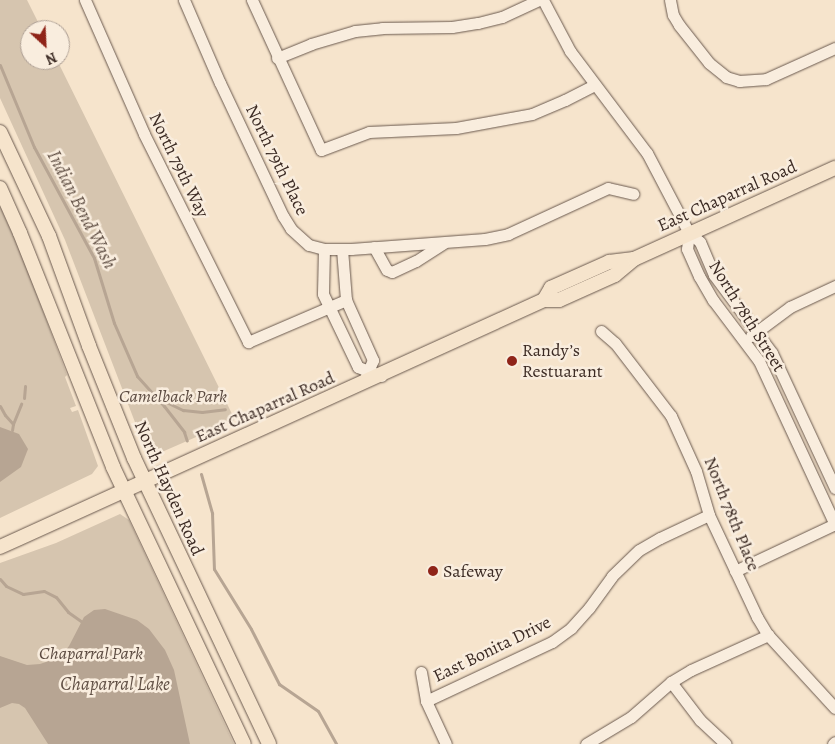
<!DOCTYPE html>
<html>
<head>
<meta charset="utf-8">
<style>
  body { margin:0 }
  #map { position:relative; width:835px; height:744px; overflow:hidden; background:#f6e4cc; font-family:Alegreya,serif }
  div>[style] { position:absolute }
  .green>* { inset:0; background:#d6c5af }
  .water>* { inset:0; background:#b7a593 }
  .stream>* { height:3px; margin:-1.5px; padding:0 1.5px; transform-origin:1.5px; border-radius:1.5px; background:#b7a593 }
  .roads { filter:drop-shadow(0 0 1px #6a594e) drop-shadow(0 0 1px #6a594e) }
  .minor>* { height:11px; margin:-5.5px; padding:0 5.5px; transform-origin:5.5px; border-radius:5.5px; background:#f9edde }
  .major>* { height:14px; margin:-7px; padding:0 7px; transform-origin:7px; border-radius:7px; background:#f6e4cc }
  .dots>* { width:14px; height:14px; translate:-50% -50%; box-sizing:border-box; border:2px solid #f9edde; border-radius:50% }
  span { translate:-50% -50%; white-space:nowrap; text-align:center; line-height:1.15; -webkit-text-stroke:5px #f9edde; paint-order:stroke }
  .street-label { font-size:18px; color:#3c2b24 }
  .poi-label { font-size:18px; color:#3c2b24 }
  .left { translate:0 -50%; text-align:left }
  .park-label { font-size:18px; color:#5b4a40; font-style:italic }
  .water-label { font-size:19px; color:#615045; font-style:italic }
  .north { position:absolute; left:20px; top:20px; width:50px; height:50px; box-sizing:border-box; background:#f9edde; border:1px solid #ad9f94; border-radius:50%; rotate:155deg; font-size:14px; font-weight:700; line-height:20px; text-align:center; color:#3c2b24 }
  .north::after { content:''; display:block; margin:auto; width:18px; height:22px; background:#8f2418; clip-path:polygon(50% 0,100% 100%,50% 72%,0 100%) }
</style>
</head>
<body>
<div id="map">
  <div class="green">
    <i style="clip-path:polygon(0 0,27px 0,42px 30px,30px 30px,30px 60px,57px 60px,235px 420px,155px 455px,146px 448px,138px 430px,65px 240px,0 98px)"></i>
    <i style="clip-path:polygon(0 206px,23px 258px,67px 375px,65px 377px,76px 406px,70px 408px,72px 412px,78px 410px,98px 466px,92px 474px,0 518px)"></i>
    <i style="clip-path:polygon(120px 514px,129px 520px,234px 744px,0 744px,0 563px,56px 543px)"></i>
  </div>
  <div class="water">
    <i style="clip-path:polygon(0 427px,19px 434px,28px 449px,21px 467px,0 482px)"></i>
    <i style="clip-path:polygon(105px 609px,137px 620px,149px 629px,165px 650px,174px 670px,190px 744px,48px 744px,25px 708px,19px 704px,12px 703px,0 708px,0 656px,27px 665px,40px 664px,52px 660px,62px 655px,69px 646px,84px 617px,94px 610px)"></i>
  </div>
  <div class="stream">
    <i style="left:0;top:65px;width:89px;rotate:67.5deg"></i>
    <i style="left:34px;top:147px;width:126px;rotate:61.6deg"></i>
    <i style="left:94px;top:258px;width:68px;rotate:72.9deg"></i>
    <i style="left:114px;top:323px;width:58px;rotate:66.5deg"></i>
    <i style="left:137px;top:376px;width:40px;rotate:48deg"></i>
    <i style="left:164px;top:406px;width:33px;rotate:52deg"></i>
    <i style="left:184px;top:432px;width:9px;rotate:72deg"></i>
    <i style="left:24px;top:398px;width:12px;rotate:-85deg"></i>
    <i style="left:158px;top:398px;width:28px;rotate:26deg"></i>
    <i style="left:183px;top:410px;width:19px;rotate:6deg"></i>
    <i style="left:202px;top:412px;width:23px;rotate:-7deg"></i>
    <i style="left:0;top:406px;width:10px;rotate:61deg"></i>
    <i style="left:5px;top:415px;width:12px;rotate:48deg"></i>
    <i style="left:13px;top:424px;width:6px;rotate:99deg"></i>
    <i style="left:13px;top:424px;width:22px;rotate:-68deg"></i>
    <i style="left:201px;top:474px;width:41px;rotate:74.2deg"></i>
    <i style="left:212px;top:513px;width:56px;rotate:88deg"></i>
    <i style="left:214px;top:569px;width:70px;rotate:58.3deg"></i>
    <i style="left:251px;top:629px;width:62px;rotate:63deg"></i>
    <i style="left:279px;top:684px;width:47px;rotate:34.7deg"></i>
    <i style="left:318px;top:711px;width:38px;rotate:61deg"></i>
    <i style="left:0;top:579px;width:9px;rotate:49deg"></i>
    <i style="left:6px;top:586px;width:19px;rotate:25deg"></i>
    <i style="left:23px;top:594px;width:21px;rotate:-8deg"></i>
    <i style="left:44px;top:591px;width:13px;rotate:27deg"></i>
    <i style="left:56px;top:597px;width:19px;rotate:51deg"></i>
    <i style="left:68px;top:612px;width:16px;rotate:35deg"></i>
  </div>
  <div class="roads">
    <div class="minor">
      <i style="left:85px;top:0;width:146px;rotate:66.2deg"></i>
      <i style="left:144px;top:134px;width:233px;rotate:63.4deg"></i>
      <i style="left:248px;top:342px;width:107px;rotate:-23.2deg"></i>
      <i style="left:184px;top:0;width:90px;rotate:66.6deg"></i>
      <i style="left:220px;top:83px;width:147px;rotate:64.7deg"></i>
      <i style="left:283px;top:216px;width:15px;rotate:58deg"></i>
      <i style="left:291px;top:229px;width:24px;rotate:42deg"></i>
      <i style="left:309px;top:245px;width:16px;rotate:15deg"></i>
      <i style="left:324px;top:249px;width:27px"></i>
      <i style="left:351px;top:249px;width:134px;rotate:-4.3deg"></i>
      <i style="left:485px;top:239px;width:24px;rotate:-12deg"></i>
      <i style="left:508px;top:234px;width:110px;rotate:-24.7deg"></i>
      <i style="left:608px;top:188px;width:26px;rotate:13deg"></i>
      <i style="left:252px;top:0;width:165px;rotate:65.3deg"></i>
      <i style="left:321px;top:150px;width:51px;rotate:-20.6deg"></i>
      <i style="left:369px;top:132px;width:87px;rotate:-2.6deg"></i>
      <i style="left:456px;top:128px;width:77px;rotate:-10.4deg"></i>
      <i style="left:532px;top:114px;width:36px;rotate:-23deg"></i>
      <i style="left:565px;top:100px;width:33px;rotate:-27deg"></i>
      <i style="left:543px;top:0;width:58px;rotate:62.1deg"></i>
      <i style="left:570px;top:51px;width:128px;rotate:53deg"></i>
      <i style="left:647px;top:153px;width:90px;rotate:62.3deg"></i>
      <i style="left:689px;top:233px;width:14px;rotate:39deg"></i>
      <i style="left:700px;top:242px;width:36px;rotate:67deg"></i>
      <i style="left:714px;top:275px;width:97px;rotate:53.4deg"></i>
      <i style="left:772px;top:353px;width:149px;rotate:65deg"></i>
      <i style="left:670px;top:0;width:15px;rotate:79deg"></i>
      <i style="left:673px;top:15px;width:12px;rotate:59deg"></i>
      <i style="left:679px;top:25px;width:48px;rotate:51.7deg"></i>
      <i style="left:709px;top:63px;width:22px;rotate:39deg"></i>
      <i style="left:726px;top:77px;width:14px;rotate:17deg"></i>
      <i style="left:739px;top:81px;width:27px;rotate:-4deg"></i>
      <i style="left:766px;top:79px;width:76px;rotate:-24.2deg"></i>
      <i style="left:277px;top:58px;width:37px;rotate:-22deg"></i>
      <i style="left:311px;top:44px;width:46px;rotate:-16.5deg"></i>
      <i style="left:355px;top:31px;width:27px;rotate:-6deg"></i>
      <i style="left:382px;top:28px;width:70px;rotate:-0.8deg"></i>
      <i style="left:452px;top:27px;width:26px;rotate:-9deg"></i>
      <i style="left:478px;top:23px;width:25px;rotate:-14deg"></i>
      <i style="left:502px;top:17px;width:41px;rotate:-24.7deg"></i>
      <i style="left:689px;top:233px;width:16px;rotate:97deg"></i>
      <i style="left:687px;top:249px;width:30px;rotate:66deg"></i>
      <i style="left:699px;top:276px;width:28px;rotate:60deg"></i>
      <i style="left:713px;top:300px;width:76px;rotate:53deg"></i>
      <i style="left:759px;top:361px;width:181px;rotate:65.1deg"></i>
      <i style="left:374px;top:247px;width:26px;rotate:61deg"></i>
      <i style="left:387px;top:270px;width:5px;rotate:22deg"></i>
      <i style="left:392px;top:272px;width:26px;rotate:-25deg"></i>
      <i style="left:416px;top:261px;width:33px;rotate:-33deg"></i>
      <i style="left:324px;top:249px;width:45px;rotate:91.3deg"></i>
      <i style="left:323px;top:294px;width:81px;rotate:64.4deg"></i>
      <i style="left:358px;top:367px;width:25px;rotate:21deg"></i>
      <i style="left:342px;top:249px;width:51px;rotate:85.5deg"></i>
      <i style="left:346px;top:300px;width:66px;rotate:65.8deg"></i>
      <i style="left:373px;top:360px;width:17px;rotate:114deg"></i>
      <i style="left:601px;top:331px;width:18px;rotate:41deg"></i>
      <i style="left:615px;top:343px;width:92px;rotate:52.5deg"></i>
      <i style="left:671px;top:416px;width:60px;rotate:65.6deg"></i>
      <i style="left:696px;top:471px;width:46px;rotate:73.5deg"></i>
      <i style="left:709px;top:515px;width:113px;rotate:64.8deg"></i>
      <i style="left:757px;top:617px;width:21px;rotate:59deg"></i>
      <i style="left:768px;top:635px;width:99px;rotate:47.5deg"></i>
      <i style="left:751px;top:336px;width:49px;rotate:-36.6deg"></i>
      <i style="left:790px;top:307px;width:50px;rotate:-25deg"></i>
      <i style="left:735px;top:571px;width:110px;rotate:-25.2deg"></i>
      <i style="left:421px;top:672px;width:29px;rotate:80deg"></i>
      <i style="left:426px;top:701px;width:47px;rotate:65.1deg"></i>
      <i style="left:671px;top:682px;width:48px;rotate:52.7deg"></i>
      <i style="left:700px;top:720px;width:35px;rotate:43deg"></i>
      <i style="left:426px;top:701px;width:139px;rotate:-25.1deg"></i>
      <i style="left:552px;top:642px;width:24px;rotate:-36deg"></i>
      <i style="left:571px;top:628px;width:27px;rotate:-48deg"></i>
      <i style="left:589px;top:608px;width:39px;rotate:-54deg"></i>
      <i style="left:612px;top:576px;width:37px;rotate:-44deg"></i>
      <i style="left:639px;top:550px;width:24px;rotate:-30deg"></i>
      <i style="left:660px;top:538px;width:54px;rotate:-25.1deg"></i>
      <i style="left:586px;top:744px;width:52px;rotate:-31deg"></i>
      <i style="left:631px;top:717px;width:53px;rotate:-41.2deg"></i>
      <i style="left:671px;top:682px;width:23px;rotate:-31deg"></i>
      <i style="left:691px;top:670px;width:85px;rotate:-24.4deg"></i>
      <i style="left:833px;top:744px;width:3px;rotate:-45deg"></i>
    </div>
    <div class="major">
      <i style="left:0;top:132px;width:115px;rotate:64.8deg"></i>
      <i style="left:49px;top:236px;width:117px;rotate:70deg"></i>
      <i style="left:89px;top:346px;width:121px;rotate:68.1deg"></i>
      <i style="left:134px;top:458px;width:316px;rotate:64.7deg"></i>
      <i style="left:0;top:188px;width:49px;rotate:66deg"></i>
      <i style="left:20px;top:233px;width:252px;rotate:68.3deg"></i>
      <i style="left:113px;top:467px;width:306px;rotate:64.7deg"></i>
      <i style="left:544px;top:300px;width:14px;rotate:-60deg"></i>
      <i style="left:551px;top:288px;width:64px;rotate:-24.1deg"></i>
      <i style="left:609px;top:262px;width:25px;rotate:-7deg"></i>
      <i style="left:0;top:547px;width:597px;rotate:-24.42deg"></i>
      <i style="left:544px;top:300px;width:15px"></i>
      <i style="left:559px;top:300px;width:61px;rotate:-24.1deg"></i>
      <i style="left:615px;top:275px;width:25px;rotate:-40deg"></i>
      <i style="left:634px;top:259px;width:221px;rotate:-24.4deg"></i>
    </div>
  </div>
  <div class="dots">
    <i style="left:512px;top:361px;background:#8f2418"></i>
    <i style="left:433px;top:571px;background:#8f2418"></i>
  </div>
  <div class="street-label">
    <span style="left:277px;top:160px;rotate:64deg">North 79th Place</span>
    <span style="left:179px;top:165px;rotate:64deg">North 79th Way</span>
    <span style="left:727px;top:196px;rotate:-24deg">East Chaparral Road</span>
    <span style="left:747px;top:316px;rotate:58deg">North 78th Street</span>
    <span style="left:265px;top:407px;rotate:-24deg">East Chaparral Road</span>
    <span style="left:169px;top:488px;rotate:66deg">North Hayden Road</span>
    <span style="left:732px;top:514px;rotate:68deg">North 78th Place</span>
    <span style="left:492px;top:649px;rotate:-26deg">East Bonita Drive</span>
  </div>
  <div class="poi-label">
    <span class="left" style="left:522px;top:361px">Randy’s<br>Restuarant</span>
    <span class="left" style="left:443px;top:571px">Safeway</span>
  </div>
  <div class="park-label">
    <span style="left:173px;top:396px">Camelback Park</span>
    <span style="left:91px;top:653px">Chaparral Park</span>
  </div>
  <div class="water-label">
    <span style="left:81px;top:210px;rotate:63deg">Indian Bend Wash</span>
    <span style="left:115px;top:685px">Chaparral Lake</span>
  </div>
  <div class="north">N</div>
</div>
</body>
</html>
